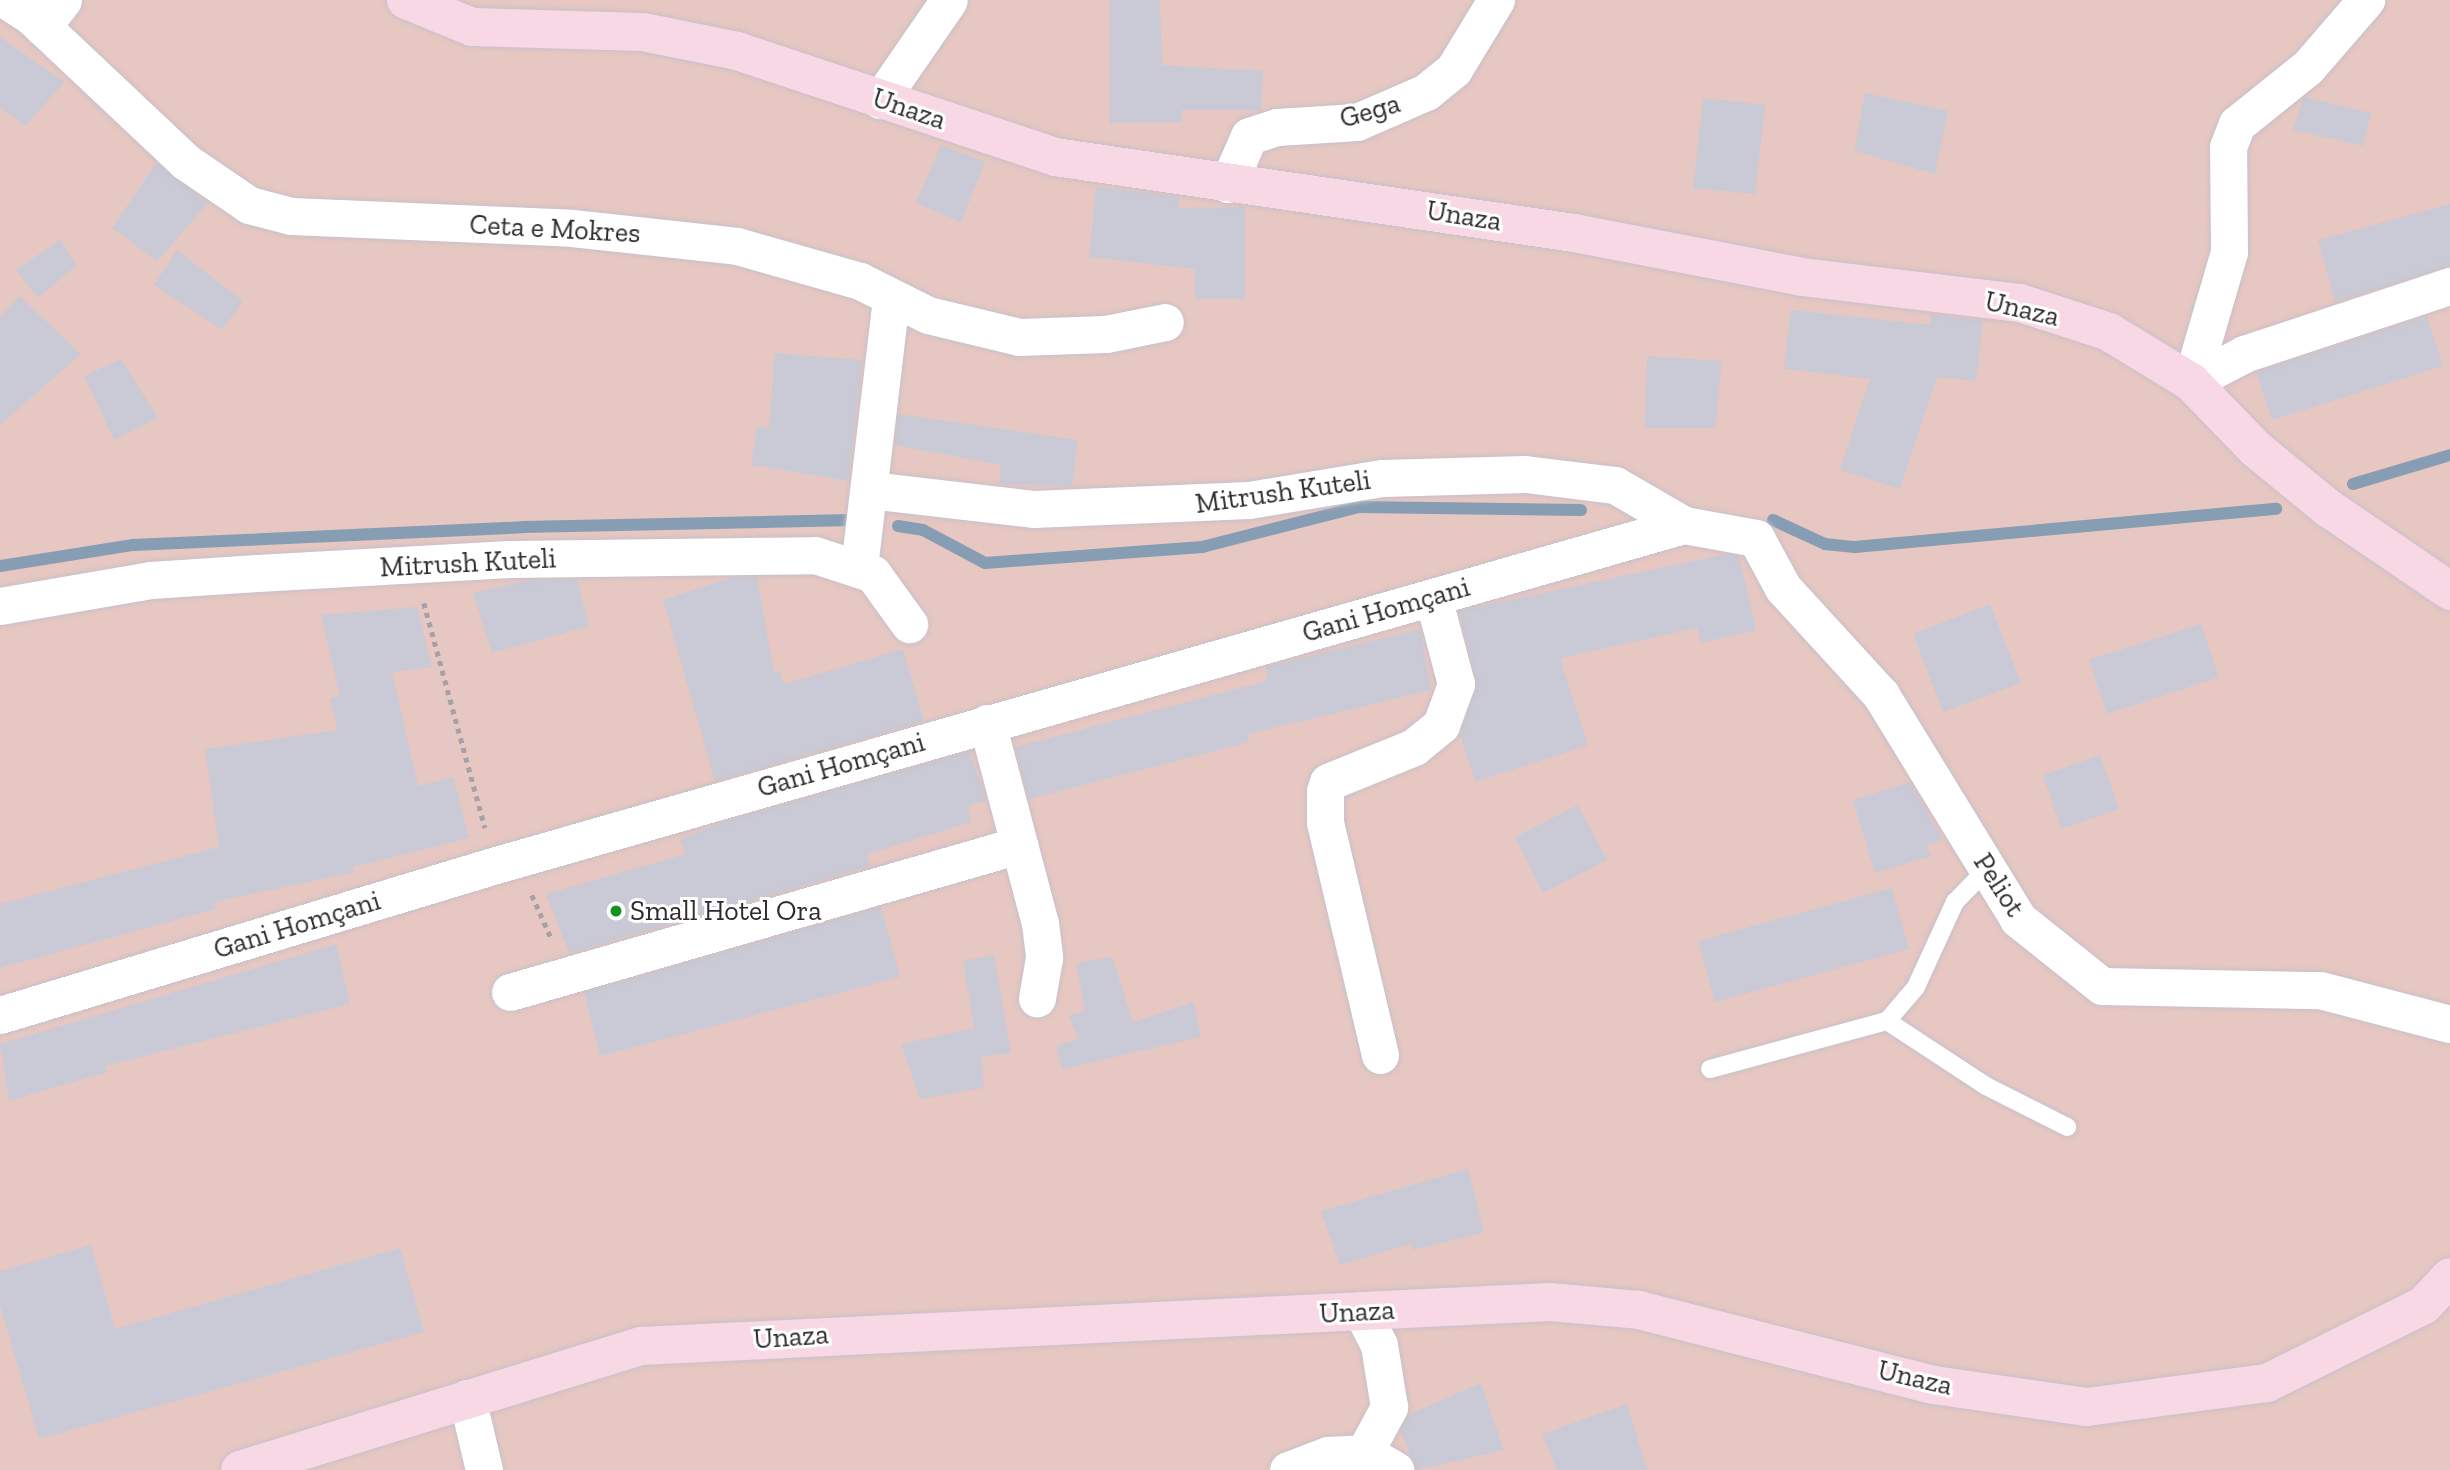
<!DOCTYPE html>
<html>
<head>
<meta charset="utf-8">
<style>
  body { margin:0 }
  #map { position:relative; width:2450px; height:1470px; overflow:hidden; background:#fdf5ff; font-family:"Zilla Slab",serif }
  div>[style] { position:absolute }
  .green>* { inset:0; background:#e7c7c1 }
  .stream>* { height:12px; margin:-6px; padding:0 6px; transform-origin:6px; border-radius:6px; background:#869db4 }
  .building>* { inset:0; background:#c9cad5 }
  .path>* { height:4.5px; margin-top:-2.25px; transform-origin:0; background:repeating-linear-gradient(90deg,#a6a1a8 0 5px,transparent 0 10px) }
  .roads { filter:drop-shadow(0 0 2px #c8c0ca) drop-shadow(0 0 2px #c8c0ca) }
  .service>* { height:18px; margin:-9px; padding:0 9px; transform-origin:9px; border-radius:9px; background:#fff }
  .minor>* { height:37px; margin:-18.5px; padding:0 18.5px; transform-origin:18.5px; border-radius:18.5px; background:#fff }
  .secondary>* { height:38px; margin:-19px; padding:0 19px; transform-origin:19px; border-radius:19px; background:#f9d8e6 }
  .dots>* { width:19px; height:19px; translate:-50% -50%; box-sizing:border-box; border:4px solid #fff; border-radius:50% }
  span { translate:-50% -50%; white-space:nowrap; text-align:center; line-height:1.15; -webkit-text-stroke:6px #fff; paint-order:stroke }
  .street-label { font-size:28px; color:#2e2b2e }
  .poi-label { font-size:28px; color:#2e2b2e }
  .left { translate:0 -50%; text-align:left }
</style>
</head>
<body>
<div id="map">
  <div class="green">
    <i style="clip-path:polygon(0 0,2450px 0,2450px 1470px,0 1470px)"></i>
  </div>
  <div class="stream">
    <i style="left:2353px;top:484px;width:101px;rotate:-16.6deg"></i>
    <i style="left:1773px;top:520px;width:57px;rotate:24.8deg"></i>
    <i style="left:1825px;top:544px;width:30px;rotate:6deg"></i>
    <i style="left:1855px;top:547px;width:423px;rotate:-5.2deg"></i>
    <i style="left:898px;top:526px;width:25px;rotate:9deg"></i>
    <i style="left:923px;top:530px;width:70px;rotate:28deg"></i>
    <i style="left:985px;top:563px;width:218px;rotate:-4.2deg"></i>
    <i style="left:1202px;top:547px;width:162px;rotate:-14.3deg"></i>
    <i style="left:1359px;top:507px;width:222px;rotate:0.8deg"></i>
    <i style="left:0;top:566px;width:135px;rotate:-9deg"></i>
    <i style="left:133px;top:545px;width:390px;rotate:-2.6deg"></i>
    <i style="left:523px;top:527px;width:329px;rotate:-1.2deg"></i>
  </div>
  <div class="building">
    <i style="clip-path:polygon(1110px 0,1160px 0,1162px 65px,1263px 71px,1261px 110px,1182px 110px,1182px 122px,1110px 123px)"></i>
    <i style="clip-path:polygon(0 37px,64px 82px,26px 126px,0 108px)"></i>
    <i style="clip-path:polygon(1865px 93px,1948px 111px,1935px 174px,1854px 151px)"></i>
    <i style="clip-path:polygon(2304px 97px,2371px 113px,2363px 146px,2293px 130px)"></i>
    <i style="clip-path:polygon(1703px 98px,1765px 105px,1755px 194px,1693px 188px)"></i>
    <i style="clip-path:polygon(941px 145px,985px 162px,961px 222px,916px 203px)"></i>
    <i style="clip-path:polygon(156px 163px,208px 203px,157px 261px,112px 228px)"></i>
    <i style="clip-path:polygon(1096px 187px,1179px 197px,1178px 208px,1245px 207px,1245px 299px,1195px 299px,1195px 269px,1089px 257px)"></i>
    <i style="clip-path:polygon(2450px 204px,2450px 266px,2335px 302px,2318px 240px)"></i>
    <i style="clip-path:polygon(60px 240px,77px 265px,38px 298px,16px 270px)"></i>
    <i style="clip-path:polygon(177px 250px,243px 301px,222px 330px,154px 285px)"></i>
    <i style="clip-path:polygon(19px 296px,81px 354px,0 425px,0 317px)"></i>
    <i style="clip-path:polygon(1791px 310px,1930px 325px,1931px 314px,1983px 321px,1976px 381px,1937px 377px,1900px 489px,1840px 470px,1870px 379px,1784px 369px)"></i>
    <i style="clip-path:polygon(2427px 316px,2443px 366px,2272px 420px,2256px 372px)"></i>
    <i style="clip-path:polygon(775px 353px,862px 360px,848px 481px,751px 465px,757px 427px,769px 428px)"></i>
    <i style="clip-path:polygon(1647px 356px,1722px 361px,1715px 428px,1645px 428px)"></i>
    <i style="clip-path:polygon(121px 359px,158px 418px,114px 440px,84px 376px)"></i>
    <i style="clip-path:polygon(898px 414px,1078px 440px,1072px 486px,999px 484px,1001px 465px,895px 445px)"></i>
    <i style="clip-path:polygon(1726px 554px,1739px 556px,1756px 630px,1701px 643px,1697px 628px,1560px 658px,1588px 745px,1475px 782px,1460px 734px,1476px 679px,1459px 611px)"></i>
    <i style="clip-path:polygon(733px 577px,757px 577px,774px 673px,780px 671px,784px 684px,903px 649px,924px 721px,715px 781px,663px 600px)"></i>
    <i style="clip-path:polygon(577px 579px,589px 626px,492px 653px,473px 593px,529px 580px)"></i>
    <i style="clip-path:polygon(1990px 604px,2021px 683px,1943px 712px,1913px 634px)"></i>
    <i style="clip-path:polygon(417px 607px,432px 667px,392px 672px,418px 786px,453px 777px,469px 838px,353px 867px,355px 872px,214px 902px,216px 909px,0 968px,0 904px,219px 847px,205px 749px,338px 730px,330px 699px,340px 696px,321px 615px)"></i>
    <i style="clip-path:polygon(2201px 624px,2219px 677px,2107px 714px,2089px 660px)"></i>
    <i style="clip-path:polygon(1420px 629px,1431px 690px,1248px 734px,1249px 742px,1029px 799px,1015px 747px,1267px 681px,1266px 667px)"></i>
    <i style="clip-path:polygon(969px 751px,988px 807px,985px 801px,968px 806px,971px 822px,867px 854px,870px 866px,569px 953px,546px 894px,686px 854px,680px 839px,727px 821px)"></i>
    <i style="clip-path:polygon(2100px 755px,2119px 809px,2061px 829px,2043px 775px)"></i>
    <i style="clip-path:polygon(1910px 782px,1942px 840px,1927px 845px,1931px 856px,1875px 873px,1853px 800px)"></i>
    <i style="clip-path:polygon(1578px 805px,1607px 860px,1543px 893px,1515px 837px)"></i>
    <i style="clip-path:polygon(1892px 888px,1909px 949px,1715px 1002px,1698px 941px)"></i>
    <i style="clip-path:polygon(881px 907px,900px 977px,600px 1056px,584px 992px)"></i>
    <i style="clip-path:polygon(336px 944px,350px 1004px,105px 1066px,107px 1072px,9px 1101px,0 1044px)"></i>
    <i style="clip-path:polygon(994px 955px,1011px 1053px,981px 1057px,984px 1088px,920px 1099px,901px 1044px,974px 1028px,963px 961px)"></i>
    <i style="clip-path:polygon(1112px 957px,1133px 1022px,1194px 1002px,1201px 1037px,1062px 1069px,1056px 1046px,1078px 1039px,1069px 1015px,1085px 1011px,1076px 963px)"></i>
    <i style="clip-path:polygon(1468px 1169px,1484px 1232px,1413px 1250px,1411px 1244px,1340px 1265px,1321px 1211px)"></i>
    <i style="clip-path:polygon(91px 1245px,115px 1329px,400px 1248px,424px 1332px,39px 1439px,0 1305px,0 1271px)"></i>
    <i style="clip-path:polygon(1481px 1383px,1504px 1450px,1417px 1470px,1400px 1430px,1408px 1415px)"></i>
    <i style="clip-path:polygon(1627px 1404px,1647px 1470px,1557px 1470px,1542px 1434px)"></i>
  </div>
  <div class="path">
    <i style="left:424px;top:603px;width:233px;rotate:74.8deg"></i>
    <i style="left:532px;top:895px;width:49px;rotate:66deg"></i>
  </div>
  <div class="roads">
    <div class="service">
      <i style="left:1887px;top:1021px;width:118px;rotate:33.3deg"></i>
      <i style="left:1986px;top:1086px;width:91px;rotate:26.8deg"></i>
      <i style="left:1710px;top:1069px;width:183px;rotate:-15.2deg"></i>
      <i style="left:1887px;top:1021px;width:45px;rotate:-49.5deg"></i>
      <i style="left:1916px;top:987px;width:94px;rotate:-65.4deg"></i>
      <i style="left:1955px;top:902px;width:46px;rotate:-45.9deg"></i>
    </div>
    <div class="minor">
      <i style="left:6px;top:0;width:30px;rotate:33deg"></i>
      <i style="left:31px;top:16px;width:213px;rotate:43.3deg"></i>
      <i style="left:186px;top:162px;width:76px;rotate:34.3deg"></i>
      <i style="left:249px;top:205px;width:43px;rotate:14.7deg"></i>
      <i style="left:291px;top:216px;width:281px;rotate:2.4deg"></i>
      <i style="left:572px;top:228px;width:166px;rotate:6.2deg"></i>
      <i style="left:737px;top:246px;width:128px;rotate:15.9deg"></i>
      <i style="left:860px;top:281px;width:76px;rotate:26.6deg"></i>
      <i style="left:928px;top:315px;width:94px;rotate:13.6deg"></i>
      <i style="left:1019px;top:337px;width:87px;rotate:-2deg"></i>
      <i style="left:1106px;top:334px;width:60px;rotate:-11.5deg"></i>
      <i style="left:42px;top:27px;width:34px;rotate:-52deg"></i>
      <i style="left:880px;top:100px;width:121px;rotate:-55.4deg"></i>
      <i style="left:1228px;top:184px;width:52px;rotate:-66.4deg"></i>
      <i style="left:1249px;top:136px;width:29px;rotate:-18deg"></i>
      <i style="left:1277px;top:127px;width:80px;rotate:-3.6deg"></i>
      <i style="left:1357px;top:122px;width:75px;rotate:-23.5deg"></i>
      <i style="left:1426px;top:92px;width:36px;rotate:-39deg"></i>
      <i style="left:1454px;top:69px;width:81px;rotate:-58.7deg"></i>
      <i style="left:2191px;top:382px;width:135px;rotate:-73.7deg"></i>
      <i style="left:2229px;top:252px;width:105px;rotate:-90.5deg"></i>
      <i style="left:2228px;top:147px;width:25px;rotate:-69deg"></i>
      <i style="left:2237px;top:124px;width:91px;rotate:-38.8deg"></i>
      <i style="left:2308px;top:67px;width:89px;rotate:-49.1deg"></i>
      <i style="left:2191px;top:382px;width:60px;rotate:-27.8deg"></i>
      <i style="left:2244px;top:354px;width:217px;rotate:-18.3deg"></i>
      <i style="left:870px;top:490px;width:164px;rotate:6.6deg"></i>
      <i style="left:1033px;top:509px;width:216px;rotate:-2.4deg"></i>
      <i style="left:1249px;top:500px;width:135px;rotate:-9.4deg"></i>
      <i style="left:1382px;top:478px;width:143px;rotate:-1.6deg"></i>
      <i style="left:1525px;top:474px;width:91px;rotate:7deg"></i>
      <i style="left:1615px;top:485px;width:80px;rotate:30.1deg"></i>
      <i style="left:1684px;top:525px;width:73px;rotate:10.2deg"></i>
      <i style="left:1756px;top:538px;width:57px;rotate:61.6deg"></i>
      <i style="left:1783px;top:588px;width:145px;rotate:47.5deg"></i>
      <i style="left:1881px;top:695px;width:263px;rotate:58.5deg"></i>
      <i style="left:2018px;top:919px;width:107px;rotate:38.6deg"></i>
      <i style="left:2102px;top:986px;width:218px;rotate:1.1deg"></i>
      <i style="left:2320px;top:990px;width:134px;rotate:14.7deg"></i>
      <i style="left:859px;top:567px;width:271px;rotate:-83.2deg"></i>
      <i style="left:0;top:606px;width:153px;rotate:-9.8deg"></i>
      <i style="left:151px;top:580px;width:106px;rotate:-3.8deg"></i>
      <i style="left:257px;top:573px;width:252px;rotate:-3.2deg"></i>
      <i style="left:509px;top:559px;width:306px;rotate:-0.7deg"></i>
      <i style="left:815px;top:555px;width:61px;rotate:18.1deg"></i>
      <i style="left:873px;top:574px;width:62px;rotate:54.2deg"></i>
      <i style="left:987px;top:723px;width:207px;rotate:75.2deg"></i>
      <i style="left:1040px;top:923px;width:35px;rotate:83deg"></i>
      <i style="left:1044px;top:958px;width:41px;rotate:99.9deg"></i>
      <i style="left:510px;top:992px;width:530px;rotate:-16.11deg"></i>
      <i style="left:0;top:1015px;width:518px;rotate:-16.83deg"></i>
      <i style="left:496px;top:865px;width:1236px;rotate:-15.97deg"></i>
      <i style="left:1380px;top:1055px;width:239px;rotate:-103.3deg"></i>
      <i style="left:1325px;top:822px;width:31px;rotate:-90deg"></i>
      <i style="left:1325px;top:791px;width:9px;rotate:-72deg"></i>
      <i style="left:1328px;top:782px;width:93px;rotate:-22.1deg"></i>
      <i style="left:1414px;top:747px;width:35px;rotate:-39deg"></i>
      <i style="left:1441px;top:725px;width:44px;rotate:-69.9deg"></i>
      <i style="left:1456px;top:684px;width:90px;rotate:-104.8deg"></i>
      <i style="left:467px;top:1398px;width:74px;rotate:76.7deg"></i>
      <i style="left:1288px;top:1470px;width:43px;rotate:-20.6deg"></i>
      <i style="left:1328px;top:1455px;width:38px;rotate:-3deg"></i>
      <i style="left:1366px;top:1453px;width:34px;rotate:30deg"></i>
      <i style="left:1355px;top:1470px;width:72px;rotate:-61.6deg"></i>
      <i style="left:1389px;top:1407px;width:63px;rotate:-99.2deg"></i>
      <i style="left:1379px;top:1345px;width:39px;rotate:-117deg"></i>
    </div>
    <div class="secondary">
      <i style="left:406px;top:0;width:71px;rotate:22.2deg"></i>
      <i style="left:472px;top:27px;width:171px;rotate:1.7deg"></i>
      <i style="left:643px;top:32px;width:96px;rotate:11.4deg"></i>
      <i style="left:737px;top:51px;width:335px;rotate:18.4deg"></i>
      <i style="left:1055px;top:157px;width:525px;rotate:8.33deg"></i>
      <i style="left:1574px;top:233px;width:232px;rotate:10.9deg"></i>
      <i style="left:1802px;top:277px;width:220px;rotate:6.8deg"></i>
      <i style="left:2020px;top:303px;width:94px;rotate:18deg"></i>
      <i style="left:2109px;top:332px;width:96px;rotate:31.4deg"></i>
      <i style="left:2191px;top:382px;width:93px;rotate:45.9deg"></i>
      <i style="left:2256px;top:449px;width:93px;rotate:39.3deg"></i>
      <i style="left:2328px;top:508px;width:148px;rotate:34.2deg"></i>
      <i style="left:240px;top:1470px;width:420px;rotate:-17.2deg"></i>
      <i style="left:641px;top:1346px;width:910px;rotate:-2.77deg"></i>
      <i style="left:1550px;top:1302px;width:89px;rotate:5.1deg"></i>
      <i style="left:1639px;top:1310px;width:304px;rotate:14.3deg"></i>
      <i style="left:1934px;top:1385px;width:155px;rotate:8.2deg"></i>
      <i style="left:2087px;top:1407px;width:182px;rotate:-7.6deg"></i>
      <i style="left:2267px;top:1383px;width:175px;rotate:-26.4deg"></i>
      <i style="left:2424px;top:1305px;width:38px;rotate:-47deg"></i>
    </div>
  </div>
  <div class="dots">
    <i style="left:616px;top:911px;background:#139121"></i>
  </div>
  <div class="street-label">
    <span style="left:909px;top:109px;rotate:19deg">Unaza</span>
    <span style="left:1370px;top:111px;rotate:-16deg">Gega</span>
    <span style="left:1464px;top:216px;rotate:9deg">Unaza</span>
    <span style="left:555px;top:229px;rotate:3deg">Ceta e Mokres</span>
    <span style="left:2022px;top:309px;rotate:13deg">Unaza</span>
    <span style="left:1283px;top:492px;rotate:-8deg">Mitrush Kuteli</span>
    <span style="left:468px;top:563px;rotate:-3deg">Mitrush Kuteli</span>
    <span style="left:1386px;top:610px;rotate:-16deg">Gani Homçani</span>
    <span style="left:841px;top:765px;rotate:-16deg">Gani Homçani</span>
    <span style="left:1999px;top:885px;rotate:57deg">Peliot</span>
    <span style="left:297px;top:925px;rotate:-17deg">Gani Homçani</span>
    <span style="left:1357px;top:1312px;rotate:-3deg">Unaza</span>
    <span style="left:791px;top:1337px;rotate:-4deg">Unaza</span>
    <span style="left:1915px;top:1378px;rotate:13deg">Unaza</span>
  </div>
  <div class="poi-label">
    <span class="left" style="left:630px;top:911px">Small Hotel Ora</span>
  </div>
</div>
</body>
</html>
